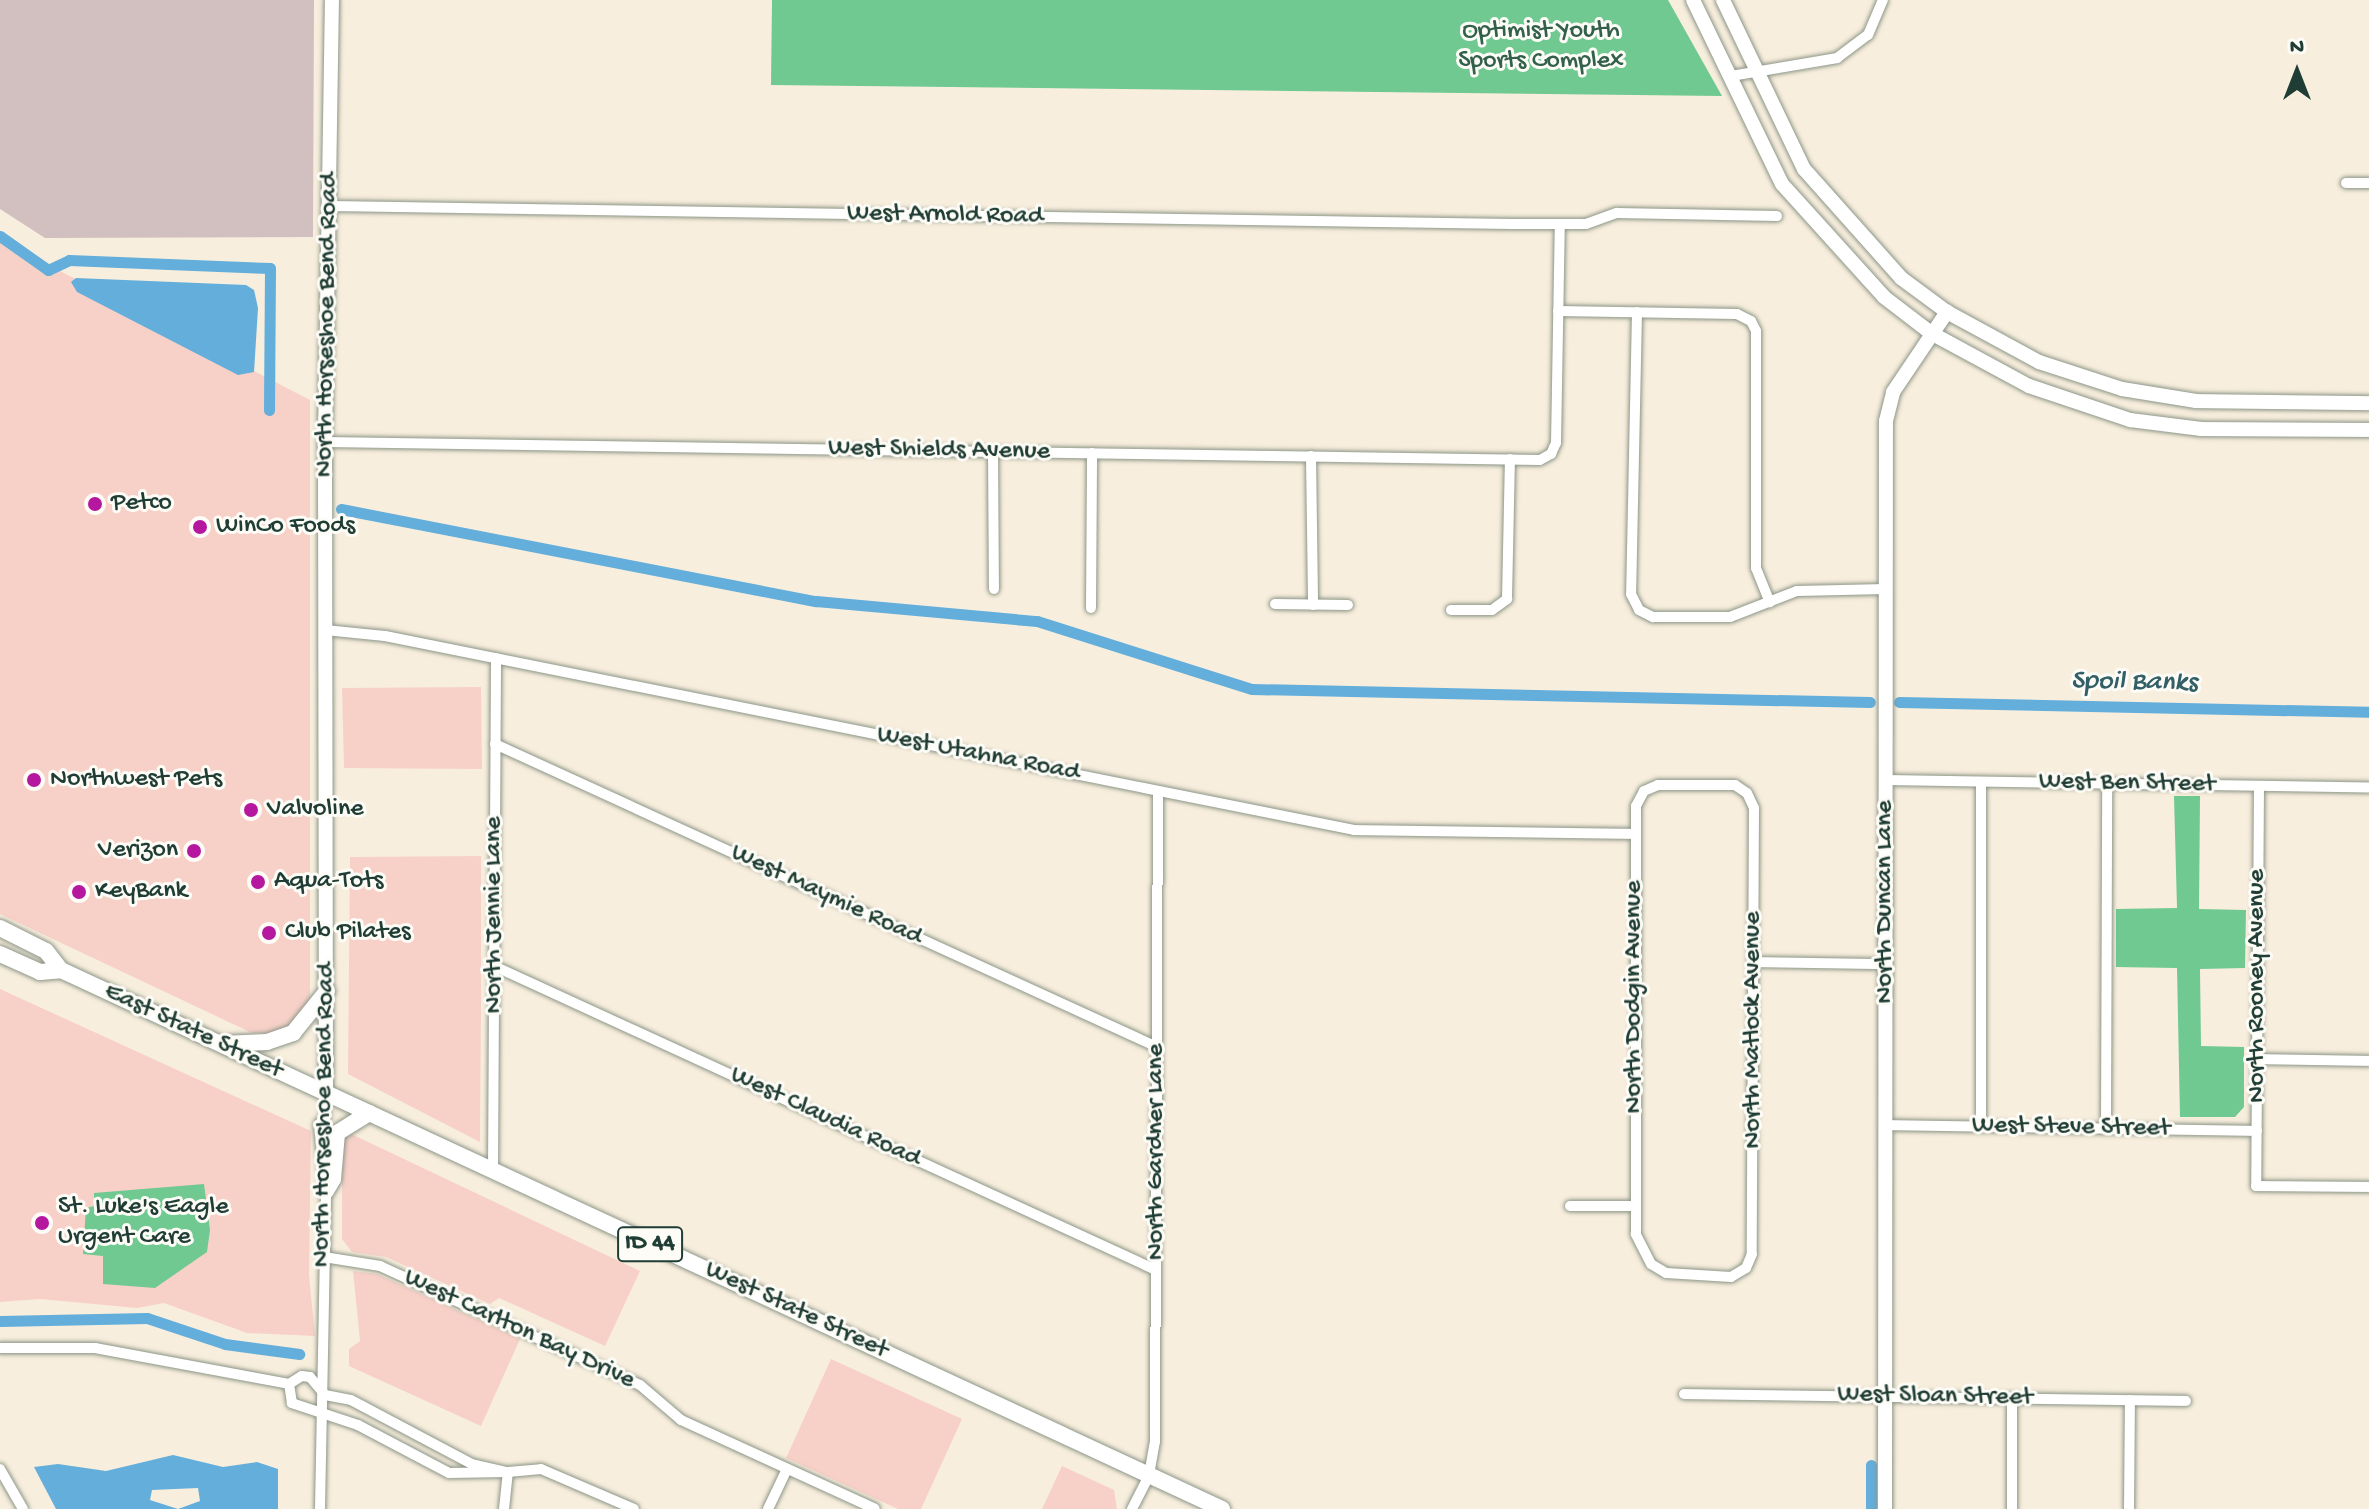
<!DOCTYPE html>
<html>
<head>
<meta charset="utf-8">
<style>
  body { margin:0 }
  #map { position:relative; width:2369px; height:1509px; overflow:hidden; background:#f8eedd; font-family:"Gochi Hand",sans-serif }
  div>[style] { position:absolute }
  .built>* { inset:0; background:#f7d1c8 }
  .industrial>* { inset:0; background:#d2bfc0 }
  .green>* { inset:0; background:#6fc990 }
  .water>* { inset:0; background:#63aedb }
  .canal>* { height:11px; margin:-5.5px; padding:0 5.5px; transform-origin:5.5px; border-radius:5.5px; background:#63aedb }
  .roads { filter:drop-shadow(0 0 2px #8c9688) drop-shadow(0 0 2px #8c9688) }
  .street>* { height:10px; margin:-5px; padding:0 5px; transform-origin:5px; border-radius:5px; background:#fff }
  .secondary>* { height:14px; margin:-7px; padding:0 7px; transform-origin:7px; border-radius:7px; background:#fff }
  .primary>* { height:16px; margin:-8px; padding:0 8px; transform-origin:8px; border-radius:8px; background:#fff }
  .dots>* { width:22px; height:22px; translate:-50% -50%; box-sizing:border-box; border:4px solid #fdfcf7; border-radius:50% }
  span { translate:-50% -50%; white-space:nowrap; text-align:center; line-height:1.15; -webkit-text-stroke:6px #fdfcf7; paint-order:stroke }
  .shield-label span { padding:2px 6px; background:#fdfcf7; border:2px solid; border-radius:6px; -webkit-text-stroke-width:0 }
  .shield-label { font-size:24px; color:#1f3d34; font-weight:700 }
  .park-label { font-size:26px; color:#33604b }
  .street-label { font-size:26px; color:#1f3d34 }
  .poi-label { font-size:26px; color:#1f3d34 }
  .left { translate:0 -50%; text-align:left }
  .right { translate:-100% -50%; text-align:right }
  .water-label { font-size:28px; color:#335f66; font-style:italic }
  .north { position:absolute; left:2257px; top:32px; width:80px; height:80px; -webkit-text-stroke:6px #fdfcf7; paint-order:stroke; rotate:0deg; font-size:22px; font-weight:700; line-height:32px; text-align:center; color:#1f3d34 }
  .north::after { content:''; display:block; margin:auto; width:28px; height:36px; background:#1f3d34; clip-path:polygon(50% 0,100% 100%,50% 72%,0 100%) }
</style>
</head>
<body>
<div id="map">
  <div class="built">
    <i style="clip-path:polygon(0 240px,310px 400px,310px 1000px,299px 1021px,277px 1033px,252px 1033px,0 914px)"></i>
    <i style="clip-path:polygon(481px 687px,482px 769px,344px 768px,342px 688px)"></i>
    <i style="clip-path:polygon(481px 856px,481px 1012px,480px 1142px,348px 1074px,350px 857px)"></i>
    <i style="clip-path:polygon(0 989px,311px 1131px,309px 1275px,315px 1336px,247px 1333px,164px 1303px,137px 1308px,40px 1299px,0 1302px)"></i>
    <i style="clip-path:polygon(347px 1132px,640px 1271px,605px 1346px,499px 1298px,490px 1304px,386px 1257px,352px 1252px,342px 1239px,342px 1141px)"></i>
    <i style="clip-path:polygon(353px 1271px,377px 1274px,520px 1339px,481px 1426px,349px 1366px,349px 1349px,360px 1341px)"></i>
    <i style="clip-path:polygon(831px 1359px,962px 1419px,921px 1509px,898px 1509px,786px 1458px)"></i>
    <i style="clip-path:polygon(1062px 1466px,1114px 1490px,1117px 1509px,1042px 1509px)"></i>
  </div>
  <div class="industrial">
    <i style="clip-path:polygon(0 0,314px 0,313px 237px,45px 238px,0 209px)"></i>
  </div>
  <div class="green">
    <i style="clip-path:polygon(772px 0,1668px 0,1722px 96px,771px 85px)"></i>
    <i style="clip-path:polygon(2174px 796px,2200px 796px,2199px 909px,2246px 910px,2245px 968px,2200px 969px,2201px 1046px,2244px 1047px,2244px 1107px,2235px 1117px,2180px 1117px,2177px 968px,2116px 967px,2116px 909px,2177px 908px)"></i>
    <i style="clip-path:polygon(204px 1184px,210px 1230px,207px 1252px,155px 1288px,103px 1284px,103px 1256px,83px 1254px,86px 1208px,94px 1206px,94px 1193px)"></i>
  </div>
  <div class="water">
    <i style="clip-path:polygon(76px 278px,246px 285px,254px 290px,258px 308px,254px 372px,238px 375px,77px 292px,71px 282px)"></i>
    <i style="clip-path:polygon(evenodd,173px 1455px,223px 1467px,257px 1462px,278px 1469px,278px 1509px,56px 1509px,34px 1467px,58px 1464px,106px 1471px,173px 1455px,198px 1488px,200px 1501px,178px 1509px,150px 1500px,152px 1490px,198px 1488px)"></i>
  </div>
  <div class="canal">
    <i style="left:0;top:236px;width:59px;rotate:35.3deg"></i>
    <i style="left:48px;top:270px;width:23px;rotate:-25deg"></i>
    <i style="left:69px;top:260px;width:201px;rotate:2.3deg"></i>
    <i style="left:270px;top:268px;width:142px;rotate:90.4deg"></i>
    <i style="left:341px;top:509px;width:484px;rotate:11deg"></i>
    <i style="left:816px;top:601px;width:222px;rotate:5.2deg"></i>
    <i style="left:1037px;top:621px;width:225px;rotate:17.6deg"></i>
    <i style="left:1252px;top:689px;width:618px;rotate:1.21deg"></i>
    <i style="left:1899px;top:702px;width:470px;rotate:1.2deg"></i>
    <i style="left:0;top:1321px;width:147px;rotate:-1.2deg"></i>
    <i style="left:147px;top:1318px;width:82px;rotate:18.4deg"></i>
    <i style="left:225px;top:1344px;width:75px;rotate:7.7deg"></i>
    <i style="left:1871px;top:1509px;width:44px;rotate:-90deg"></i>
  </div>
  <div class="roads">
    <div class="street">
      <i style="left:1731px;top:76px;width:108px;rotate:-9.6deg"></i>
      <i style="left:1837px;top:58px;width:39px;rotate:-37deg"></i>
      <i style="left:1868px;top:35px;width:38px;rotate:-67deg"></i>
      <i style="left:2346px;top:183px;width:23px"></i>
      <i style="left:330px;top:206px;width:1183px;rotate:0.87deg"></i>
      <i style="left:1513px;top:224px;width:73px"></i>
      <i style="left:1586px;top:224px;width:33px;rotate:-20deg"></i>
      <i style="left:1617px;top:213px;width:160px;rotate:1.1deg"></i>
      <i style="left:1558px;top:311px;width:179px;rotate:1deg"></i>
      <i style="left:1737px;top:314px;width:16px;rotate:27deg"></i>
      <i style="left:1751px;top:321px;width:11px;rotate:63deg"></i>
      <i style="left:1756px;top:331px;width:237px;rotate:90deg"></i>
      <i style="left:1756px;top:568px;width:37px;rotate:68deg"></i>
      <i style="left:1637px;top:312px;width:282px;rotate:91.2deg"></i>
      <i style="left:1631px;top:594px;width:18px;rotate:63deg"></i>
      <i style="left:1639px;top:610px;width:16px;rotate:27deg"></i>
      <i style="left:1653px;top:617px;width:77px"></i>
      <i style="left:1730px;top:617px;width:72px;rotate:-21.2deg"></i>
      <i style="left:1797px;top:591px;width:89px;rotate:-1.3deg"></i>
      <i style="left:325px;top:442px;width:1215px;rotate:0.85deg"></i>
      <i style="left:1540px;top:460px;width:13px;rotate:-29deg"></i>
      <i style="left:1551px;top:454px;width:12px;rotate:-66deg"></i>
      <i style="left:1556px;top:443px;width:219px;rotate:-89deg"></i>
      <i style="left:993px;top:452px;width:137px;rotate:89.6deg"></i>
      <i style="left:1311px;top:456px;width:149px;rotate:89.2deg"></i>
      <i style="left:1275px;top:604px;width:73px;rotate:0.8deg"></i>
      <i style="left:1091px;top:608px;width:155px;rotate:-89.6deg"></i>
      <i style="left:1451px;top:610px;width:41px"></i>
      <i style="left:1492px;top:610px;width:19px;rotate:-36deg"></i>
      <i style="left:1507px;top:599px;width:140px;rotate:-88.8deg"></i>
      <i style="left:325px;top:630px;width:60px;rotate:5.7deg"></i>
      <i style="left:385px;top:636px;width:988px;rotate:11.32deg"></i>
      <i style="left:1354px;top:830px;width:282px;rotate:0.8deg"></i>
      <i style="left:495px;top:744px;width:728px;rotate:24.59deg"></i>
      <i style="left:1886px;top:780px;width:483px;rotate:0.9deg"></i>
      <i style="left:1658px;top:785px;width:77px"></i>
      <i style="left:1735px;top:785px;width:14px;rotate:34deg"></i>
      <i style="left:1747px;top:793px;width:17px;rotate:65deg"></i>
      <i style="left:1754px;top:808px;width:446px;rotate:90.3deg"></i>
      <i style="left:1752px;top:1254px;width:15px;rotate:113deg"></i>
      <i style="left:1746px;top:1268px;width:17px;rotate:149deg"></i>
      <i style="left:1731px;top:1277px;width:65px;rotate:-176.5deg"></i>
      <i style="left:1666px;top:1273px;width:17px;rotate:-149deg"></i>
      <i style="left:1651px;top:1264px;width:34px;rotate:-117deg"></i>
      <i style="left:1636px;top:1234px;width:428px;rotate:-90deg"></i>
      <i style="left:1636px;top:806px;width:17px;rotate:-62deg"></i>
      <i style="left:1644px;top:791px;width:15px;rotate:-23deg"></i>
      <i style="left:2259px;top:786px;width:400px;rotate:90.4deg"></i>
      <i style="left:2256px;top:1186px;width:113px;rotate:0.5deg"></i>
      <i style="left:1755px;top:962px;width:131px;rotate:0.9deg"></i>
      <i style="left:494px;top:966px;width:728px;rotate:24.67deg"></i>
      <i style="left:2257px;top:1059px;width:112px;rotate:1deg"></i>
      <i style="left:1885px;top:1125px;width:372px;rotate:0.9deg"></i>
      <i style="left:1981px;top:1127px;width:345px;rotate:-90deg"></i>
      <i style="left:2106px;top:1129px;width:345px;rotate:-89.8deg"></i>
      <i style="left:493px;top:1171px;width:513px;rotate:-89.66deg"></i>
      <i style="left:1570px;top:1206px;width:65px"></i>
      <i style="left:324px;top:1257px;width:57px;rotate:9.1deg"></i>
      <i style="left:380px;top:1266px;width:231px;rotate:24.6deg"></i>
      <i style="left:590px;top:1362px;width:55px;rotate:24.7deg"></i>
      <i style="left:640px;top:1385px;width:54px;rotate:40.5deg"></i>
      <i style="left:681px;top:1420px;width:213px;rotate:24.6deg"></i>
      <i style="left:0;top:1348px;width:95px"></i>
      <i style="left:95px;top:1348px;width:197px;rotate:10.5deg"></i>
      <i style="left:302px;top:1376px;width:8px;rotate:7deg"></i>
      <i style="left:310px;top:1377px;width:23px;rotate:50deg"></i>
      <i style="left:325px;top:1395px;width:26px;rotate:11deg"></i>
      <i style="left:351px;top:1400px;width:137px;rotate:27.9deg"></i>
      <i style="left:472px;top:1464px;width:37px;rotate:13deg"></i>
      <i style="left:508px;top:1472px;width:59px;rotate:179deg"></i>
      <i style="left:449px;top:1473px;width:103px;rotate:-152.2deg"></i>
      <i style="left:358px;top:1425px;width:70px;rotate:-161.6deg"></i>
      <i style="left:292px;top:1403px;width:19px;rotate:-99deg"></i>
      <i style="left:289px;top:1384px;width:15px;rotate:-32deg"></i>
      <i style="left:1684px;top:1394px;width:502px;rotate:0.8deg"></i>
      <i style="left:0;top:1469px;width:46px;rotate:60.1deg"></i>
      <i style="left:320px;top:1509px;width:318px;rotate:-88.9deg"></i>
      <i style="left:326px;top:1191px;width:67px;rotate:-96deg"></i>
      <i style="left:319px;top:1124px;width:8px;rotate:-40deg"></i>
      <i style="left:325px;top:1119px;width:25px;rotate:-88deg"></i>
      <i style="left:504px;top:1509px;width:37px;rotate:-84deg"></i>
      <i style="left:508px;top:1472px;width:33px;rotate:-5deg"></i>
      <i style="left:541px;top:1469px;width:101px;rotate:23.3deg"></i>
      <i style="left:768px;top:1509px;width:44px;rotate:-64.6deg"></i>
      <i style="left:1132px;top:1509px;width:38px;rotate:-63deg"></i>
      <i style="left:1149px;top:1475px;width:34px;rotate:-80deg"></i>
      <i style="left:1155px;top:1442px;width:651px;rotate:-89.74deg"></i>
      <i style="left:2012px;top:1509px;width:111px;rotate:-90deg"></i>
      <i style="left:2129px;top:1509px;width:109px;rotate:-89.5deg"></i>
    </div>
    <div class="secondary">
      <i style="left:1693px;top:0;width:204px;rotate:64.2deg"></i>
      <i style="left:1782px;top:184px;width:152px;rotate:47.9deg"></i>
      <i style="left:1884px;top:297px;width:59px;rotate:37.5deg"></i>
      <i style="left:1931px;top:333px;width:111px;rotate:28.4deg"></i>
      <i style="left:2029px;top:386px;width:107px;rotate:18.6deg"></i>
      <i style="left:2130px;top:420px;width:72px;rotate:7.2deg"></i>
      <i style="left:2201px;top:429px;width:168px;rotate:0.3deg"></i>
      <i style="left:1723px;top:0;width:187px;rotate:64.4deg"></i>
      <i style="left:1804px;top:169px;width:146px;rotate:48.3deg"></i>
      <i style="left:1901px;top:278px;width:57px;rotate:36.5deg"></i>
      <i style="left:1947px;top:312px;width:105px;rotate:28.5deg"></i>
      <i style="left:2039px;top:362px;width:87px;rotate:18deg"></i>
      <i style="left:2122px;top:389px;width:75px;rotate:9.2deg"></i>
      <i style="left:2196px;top:401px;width:173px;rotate:0.7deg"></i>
      <i style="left:326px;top:1094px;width:652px;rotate:-90.09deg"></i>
      <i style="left:325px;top:442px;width:442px;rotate:-89.1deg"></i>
      <i style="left:1885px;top:1509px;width:1088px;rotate:-89.95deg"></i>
      <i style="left:1886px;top:421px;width:30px;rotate:-76deg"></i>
      <i style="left:1893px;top:392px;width:97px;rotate:-56deg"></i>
    </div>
    <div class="primary">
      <i style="left:0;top:928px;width:51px;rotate:26.6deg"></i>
      <i style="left:46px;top:951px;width:24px;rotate:52deg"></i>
      <i style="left:61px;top:970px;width:1280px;rotate:24.9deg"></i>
      <i style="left:0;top:954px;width:44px;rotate:24.2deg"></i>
      <i style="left:40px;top:972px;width:21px;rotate:-5deg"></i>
      <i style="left:223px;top:1044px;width:44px;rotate:-2.6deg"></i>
      <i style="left:267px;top:1042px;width:28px;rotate:-19deg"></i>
      <i style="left:293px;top:1033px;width:54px;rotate:-51deg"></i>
      <i style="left:326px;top:1191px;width:14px;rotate:-60deg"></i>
      <i style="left:333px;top:1179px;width:46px;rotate:-85deg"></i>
      <i style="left:337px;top:1133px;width:38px;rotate:-32deg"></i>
    </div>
  </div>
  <div class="dots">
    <i style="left:95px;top:504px;background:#b5179e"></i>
    <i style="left:200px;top:527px;background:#b5179e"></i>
    <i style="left:34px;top:780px;background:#b5179e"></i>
    <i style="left:251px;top:810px;background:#b5179e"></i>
    <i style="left:194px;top:851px;background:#b5179e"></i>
    <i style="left:258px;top:882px;background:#b5179e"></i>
    <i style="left:79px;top:892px;background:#b5179e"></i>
    <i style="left:269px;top:933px;background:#b5179e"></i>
    <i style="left:42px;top:1223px;background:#b5179e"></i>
  </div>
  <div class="shield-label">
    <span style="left:650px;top:1244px">ID 44</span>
  </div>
  <div class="park-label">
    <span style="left:1541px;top:47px">Optimist Youth<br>Sports Complex</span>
  </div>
  <div class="street-label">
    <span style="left:945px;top:216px;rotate:1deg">West Arnold Road</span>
    <span style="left:328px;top:325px;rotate:-89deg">North Horseshoe Bend Road</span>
    <span style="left:939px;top:451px;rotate:1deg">West Shields Avenue</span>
    <span style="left:978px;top:755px;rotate:11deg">West Utahna Road</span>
    <span style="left:2127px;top:784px;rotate:1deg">West Ben Street</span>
    <span style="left:826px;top:896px;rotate:25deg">West Maymie Road</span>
    <span style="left:1886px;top:902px;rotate:-90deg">North Duncan Lane</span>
    <span style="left:495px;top:915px;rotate:-90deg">North Jennie Lane</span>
    <span style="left:2258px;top:986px;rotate:-90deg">North Rooney Avenue</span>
    <span style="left:1635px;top:997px;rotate:-90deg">North Dodgin Avenue</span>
    <span style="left:1754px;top:1030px;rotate:-90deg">North Matlock Avenue</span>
    <span style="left:193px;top:1032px;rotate:25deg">East State Street</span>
    <span style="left:325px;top:1115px;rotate:-89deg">North Horseshoe Bend Road</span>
    <span style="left:825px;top:1118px;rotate:25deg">West Claudia Road</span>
    <span style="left:2071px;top:1128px;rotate:1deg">West Steve Street</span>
    <span style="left:1157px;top:1152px;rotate:-90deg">North Gardner Lane</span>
    <span style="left:796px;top:1311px;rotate:25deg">West State Street</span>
    <span style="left:519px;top:1330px;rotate:25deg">West Carlton Bay Drive</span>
    <span style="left:1935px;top:1397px;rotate:1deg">West Sloan Street</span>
  </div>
  <div class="poi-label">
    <span class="left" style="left:111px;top:504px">Petco</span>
    <span class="left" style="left:216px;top:527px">WinCo Foods</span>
    <span class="left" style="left:50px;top:780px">Northwest Pets</span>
    <span class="left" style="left:267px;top:810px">Valvoline</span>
    <span class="right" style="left:178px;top:851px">Verizon</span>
    <span class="left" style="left:274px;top:882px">Aqua-Tots</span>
    <span class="left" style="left:95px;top:892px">KeyBank</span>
    <span class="left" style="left:285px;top:933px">Club Pilates</span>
    <span class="left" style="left:58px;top:1223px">St. Luke's Eagle<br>Urgent Care</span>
  </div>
  <div class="water-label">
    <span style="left:2134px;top:683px;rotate:1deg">Spoil Banks</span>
  </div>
  <div class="north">N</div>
</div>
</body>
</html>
